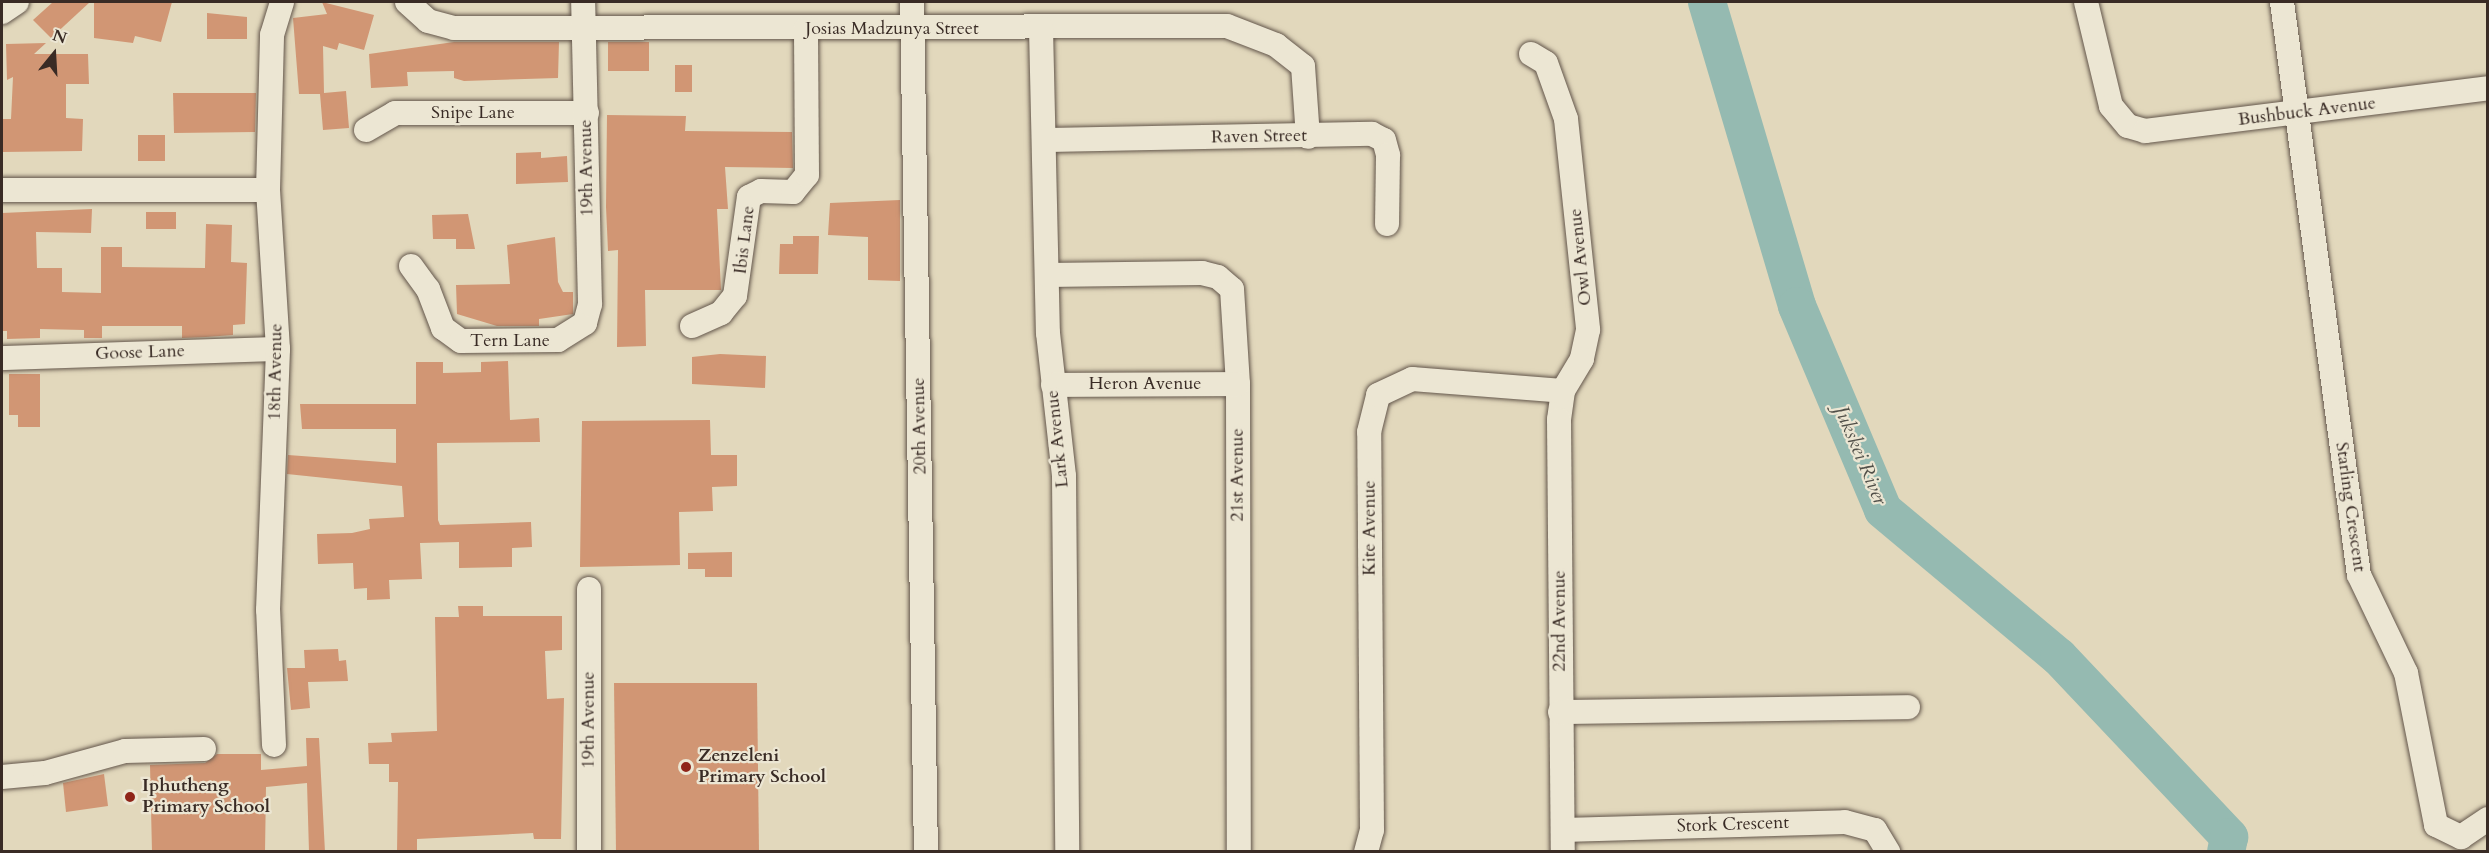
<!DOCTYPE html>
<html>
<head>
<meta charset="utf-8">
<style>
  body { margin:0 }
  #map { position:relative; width:2489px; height:853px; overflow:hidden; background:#e2d8bc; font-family:Cardo,serif }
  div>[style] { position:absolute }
  .river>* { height:38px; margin:-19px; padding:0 19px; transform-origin:19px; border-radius:19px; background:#95bab1 }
  .building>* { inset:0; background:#d19674 }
  .roads { filter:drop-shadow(0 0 2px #63564b) drop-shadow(0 0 2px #63564b) }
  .minor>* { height:24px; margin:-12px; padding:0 12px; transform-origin:12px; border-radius:12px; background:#ece6d3 }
  .dots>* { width:16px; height:16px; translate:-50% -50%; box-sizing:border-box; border:3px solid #ece6d3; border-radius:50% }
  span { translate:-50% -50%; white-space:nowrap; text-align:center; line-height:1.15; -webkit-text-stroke:4.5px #ece6d3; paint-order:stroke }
  .street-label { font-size:18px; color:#392b25 }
  .poi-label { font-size:18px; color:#392b25; font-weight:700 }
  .left { translate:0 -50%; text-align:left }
  .water-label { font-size:20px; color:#504f48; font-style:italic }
  .frame { position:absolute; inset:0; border:3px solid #392b25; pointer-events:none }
  .north { position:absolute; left:24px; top:24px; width:60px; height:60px; -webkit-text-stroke:4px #ece6d3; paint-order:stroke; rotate:18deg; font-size:16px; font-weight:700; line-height:24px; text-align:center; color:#392b25 }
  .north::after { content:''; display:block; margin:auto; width:21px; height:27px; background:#392b25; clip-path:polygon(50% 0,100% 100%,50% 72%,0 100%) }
</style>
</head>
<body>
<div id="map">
  <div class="river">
    <i style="left:1707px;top:2px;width:317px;rotate:73.5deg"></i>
    <i style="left:1797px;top:306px;width:221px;rotate:67.1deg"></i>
    <i style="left:1883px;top:510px;width:229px;rotate:39.9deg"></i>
    <i style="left:2059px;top:657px;width:248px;rotate:46.6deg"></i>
    <i style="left:2229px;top:837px;width:15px;rotate:101deg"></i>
  </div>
  <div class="building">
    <i style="clip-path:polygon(53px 2px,90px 2px,51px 38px,33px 20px)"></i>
    <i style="clip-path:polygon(94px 2px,172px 2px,161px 42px,135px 36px,133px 43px,94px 38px)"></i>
    <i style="clip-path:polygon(322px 2px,374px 15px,364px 50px,339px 43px,337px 50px,323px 46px,324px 93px,346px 91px,349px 128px,323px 130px,320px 94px,299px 94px,293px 18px,327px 14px)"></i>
    <i style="clip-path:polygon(207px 13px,247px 17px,247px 39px,207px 39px)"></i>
    <i style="clip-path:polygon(454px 42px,559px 42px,558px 78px,464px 81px,454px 78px,454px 71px,407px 72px,408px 86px,371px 88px,369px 54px)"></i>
    <i style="clip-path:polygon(608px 42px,649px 42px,649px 71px,608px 71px)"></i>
    <i style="clip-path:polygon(46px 43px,34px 54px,88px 54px,89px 84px,66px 84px,66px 118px,83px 119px,82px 151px,2px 152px,2px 119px,11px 119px,13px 77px,7px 80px,6px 44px)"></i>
    <i style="clip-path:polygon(675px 65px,692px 65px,692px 92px,675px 92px)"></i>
    <i style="clip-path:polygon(173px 93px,256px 93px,255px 132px,174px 133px)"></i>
    <i style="clip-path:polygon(607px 115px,686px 116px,685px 131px,792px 132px,793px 168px,725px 167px,728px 209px,717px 209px,721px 290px,645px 290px,646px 346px,617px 347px,618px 250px,608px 251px,606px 207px)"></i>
    <i style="clip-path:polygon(138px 135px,165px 135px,165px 161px,138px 161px)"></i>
    <i style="clip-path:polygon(541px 152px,541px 158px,567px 156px,568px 182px,516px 184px,516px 153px)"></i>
    <i style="clip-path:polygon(900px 200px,900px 281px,868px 280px,868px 237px,828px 235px,830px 203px)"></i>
    <i style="clip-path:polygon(92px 209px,91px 233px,36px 232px,37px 268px,62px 268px,62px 292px,101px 293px,101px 247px,122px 247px,122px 267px,205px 268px,206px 224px,232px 225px,231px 262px,247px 263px,245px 324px,233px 325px,233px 335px,206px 337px,182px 338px,182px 326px,102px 326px,102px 338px,84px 338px,84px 330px,40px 329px,40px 338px,7px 339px,7px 331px,2px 331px,2px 213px)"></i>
    <i style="clip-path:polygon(146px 212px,176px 212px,176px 229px,146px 229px)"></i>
    <i style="clip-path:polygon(468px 214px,475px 249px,456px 249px,456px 239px,433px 239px,432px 215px)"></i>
    <i style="clip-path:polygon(793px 236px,819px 236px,818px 274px,779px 274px,780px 244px,793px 244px)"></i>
    <i style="clip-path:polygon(555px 237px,558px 282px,563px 292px,573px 292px,573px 314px,539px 319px,539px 326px,497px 326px,457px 314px,456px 285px,510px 284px,507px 245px)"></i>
    <i style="clip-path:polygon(720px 354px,766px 356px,765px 388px,692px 384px,692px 357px)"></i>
    <i style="clip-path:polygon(508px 361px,510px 420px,539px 418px,540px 442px,437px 443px,438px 520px,440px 525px,531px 522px,532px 547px,512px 548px,512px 567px,459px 568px,459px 542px,420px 543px,422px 579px,389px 580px,390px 599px,367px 600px,367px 588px,354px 589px,353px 563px,318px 564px,317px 534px,352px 533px,370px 529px,369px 519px,404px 517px,402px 486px,287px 474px,288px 455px,396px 463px,396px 429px,302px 429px,300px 404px,416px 404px,416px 362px,443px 362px,443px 373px,481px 372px,481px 362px)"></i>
    <i style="clip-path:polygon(9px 374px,40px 374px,40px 427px,18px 427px,18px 415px,9px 415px)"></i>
    <i style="clip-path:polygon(710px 420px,711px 455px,737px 455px,737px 486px,712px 487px,713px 511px,679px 512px,680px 565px,580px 567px,582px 421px)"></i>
    <i style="clip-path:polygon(732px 552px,732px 577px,705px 577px,705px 569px,688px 569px,688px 553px)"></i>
    <i style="clip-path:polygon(458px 606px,483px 606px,483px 616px,562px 616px,562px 650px,545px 651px,547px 699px,564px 698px,561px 839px,534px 839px,533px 833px,417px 839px,417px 852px,397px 852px,398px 782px,389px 782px,389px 764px,369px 764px,368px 743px,392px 742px,391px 733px,437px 731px,435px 617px,459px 617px)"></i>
    <i style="clip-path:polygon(338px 649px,339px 661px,346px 660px,348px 681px,308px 682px,310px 708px,291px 710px,287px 668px,305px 668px,304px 650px)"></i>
    <i style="clip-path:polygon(614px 683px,757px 683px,759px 852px,616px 852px)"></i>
    <i style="clip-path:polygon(306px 738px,319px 738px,325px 852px,309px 852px,307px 783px,266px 787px,265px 852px,152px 852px,150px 765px,205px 763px,217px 754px,261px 754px,261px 770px,307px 766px)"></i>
    <i style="clip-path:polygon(104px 774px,108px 806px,66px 812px,63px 783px)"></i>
  </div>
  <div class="roads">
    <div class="minor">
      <i style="left:407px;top:2px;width:28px;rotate:42deg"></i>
      <i style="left:428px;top:21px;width:27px;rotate:15deg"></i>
      <i style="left:454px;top:28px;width:773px;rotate:-0.15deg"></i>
      <i style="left:1227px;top:26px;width:53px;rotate:21.2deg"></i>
      <i style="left:1276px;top:45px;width:34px;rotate:38deg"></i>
      <i style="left:1303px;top:66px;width:71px;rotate:86deg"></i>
      <i style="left:912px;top:2px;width:850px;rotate:89.06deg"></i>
      <i style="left:2086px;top:2px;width:107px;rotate:76.5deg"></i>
      <i style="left:2111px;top:106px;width:26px;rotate:50deg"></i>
      <i style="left:2128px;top:126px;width:18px;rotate:16deg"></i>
      <i style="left:2145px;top:131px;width:346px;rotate:-7.1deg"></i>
      <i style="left:2282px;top:2px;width:578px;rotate:82.35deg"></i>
      <i style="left:2359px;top:575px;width:109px;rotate:64.4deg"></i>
      <i style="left:2406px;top:673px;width:155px;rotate:78.8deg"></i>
      <i style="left:2436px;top:825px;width:28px;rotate:26deg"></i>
      <i style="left:2461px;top:837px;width:32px;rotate:-34deg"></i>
      <i style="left:2px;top:12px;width:18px;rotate:-34deg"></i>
      <i style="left:1041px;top:28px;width:305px;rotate:88.7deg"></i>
      <i style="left:1048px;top:333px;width:144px;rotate:83.6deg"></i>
      <i style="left:1064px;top:476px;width:376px;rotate:89.5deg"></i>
      <i style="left:1531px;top:54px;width:17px;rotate:31deg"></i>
      <i style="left:1546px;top:63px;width:59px;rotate:70.3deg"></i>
      <i style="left:1566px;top:119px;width:212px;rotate:84deg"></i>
      <i style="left:1588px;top:330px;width:30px;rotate:102deg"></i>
      <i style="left:1582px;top:359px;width:37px;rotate:121deg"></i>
      <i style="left:1563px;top:391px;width:29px;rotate:98deg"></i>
      <i style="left:1559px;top:420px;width:432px;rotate:89.5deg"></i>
      <i style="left:366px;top:130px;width:34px;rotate:-30deg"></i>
      <i style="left:395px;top:113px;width:192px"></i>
      <i style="left:1048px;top:140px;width:324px;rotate:-1.1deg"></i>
      <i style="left:1372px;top:134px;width:13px;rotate:27deg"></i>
      <i style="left:1384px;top:140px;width:16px;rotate:75deg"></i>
      <i style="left:1388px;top:155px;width:69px;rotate:90.8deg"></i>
      <i style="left:2px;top:190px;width:266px"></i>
      <i style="left:411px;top:266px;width:29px;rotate:54deg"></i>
      <i style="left:428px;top:289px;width:42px;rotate:69deg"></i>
      <i style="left:443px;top:328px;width:22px;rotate:36deg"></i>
      <i style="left:461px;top:341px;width:97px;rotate:-0.6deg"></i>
      <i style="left:558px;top:340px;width:32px;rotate:-32deg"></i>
      <i style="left:585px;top:323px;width:20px;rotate:-75deg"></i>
      <i style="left:590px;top:304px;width:302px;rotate:-91.3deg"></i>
      <i style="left:1047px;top:275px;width:155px;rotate:-0.7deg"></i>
      <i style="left:1202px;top:273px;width:16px;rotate:14deg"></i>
      <i style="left:1218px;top:277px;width:18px;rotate:41deg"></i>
      <i style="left:1232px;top:289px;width:95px;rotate:86.4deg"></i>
      <i style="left:1238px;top:384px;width:468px;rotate:89.9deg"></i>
      <i style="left:692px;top:326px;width:32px;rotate:-24deg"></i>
      <i style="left:721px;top:313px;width:22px;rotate:-51deg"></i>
      <i style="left:735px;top:296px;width:100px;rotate:-82deg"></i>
      <i style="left:749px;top:197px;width:13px;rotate:-27deg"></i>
      <i style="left:761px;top:191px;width:32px;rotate:2deg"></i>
      <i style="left:793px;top:192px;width:22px;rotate:-51deg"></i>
      <i style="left:807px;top:175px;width:146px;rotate:-90.4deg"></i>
      <i style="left:2px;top:358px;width:276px;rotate:-1.9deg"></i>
      <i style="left:1053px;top:385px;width:185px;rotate:-0.3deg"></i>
      <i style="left:1560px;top:712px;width:348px;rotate:-0.8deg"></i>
      <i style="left:274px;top:745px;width:135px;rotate:-92.5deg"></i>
      <i style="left:268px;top:610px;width:261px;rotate:-87.8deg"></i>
      <i style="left:278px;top:349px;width:159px;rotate:-93.6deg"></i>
      <i style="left:268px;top:190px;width:155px;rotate:-88.5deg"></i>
      <i style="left:272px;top:35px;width:34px;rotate:-73deg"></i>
      <i style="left:2px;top:777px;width:43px;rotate:-5.3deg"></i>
      <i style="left:45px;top:773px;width:83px;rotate:-15.4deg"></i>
      <i style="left:125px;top:751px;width:79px;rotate:-1.5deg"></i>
      <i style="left:1563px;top:830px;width:282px;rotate:-1.6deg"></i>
      <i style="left:1845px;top:822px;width:31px;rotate:15deg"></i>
      <i style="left:1875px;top:830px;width:26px;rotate:59deg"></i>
      <i style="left:589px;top:852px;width:263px;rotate:-90deg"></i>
      <i style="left:1366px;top:852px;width:23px;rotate:-75deg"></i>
      <i style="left:1372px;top:830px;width:398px;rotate:-90.4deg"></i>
      <i style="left:1369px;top:432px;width:38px;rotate:-76deg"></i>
      <i style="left:1378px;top:395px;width:38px;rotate:-25deg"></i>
      <i style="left:1412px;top:379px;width:151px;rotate:4.5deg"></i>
    </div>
  </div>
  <div class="dots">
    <i style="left:686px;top:767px;background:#8f2418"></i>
    <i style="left:130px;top:797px;background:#8f2418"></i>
  </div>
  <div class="street-label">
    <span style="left:892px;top:29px">Josias Madzunya Street</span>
    <span style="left:2307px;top:112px;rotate:-7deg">Bushbuck Avenue</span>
    <span style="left:473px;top:113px">Snipe Lane</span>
    <span style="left:1259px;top:137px;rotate:-1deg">Raven Street</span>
    <span style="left:587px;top:168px;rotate:-91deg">19th Avenue</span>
    <span style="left:745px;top:240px;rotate:-83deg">Ibis Lane</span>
    <span style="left:1581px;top:257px;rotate:-96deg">Owl Avenue</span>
    <span style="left:510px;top:341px">Tern Lane</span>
    <span style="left:140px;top:353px;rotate:-2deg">Goose Lane</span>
    <span style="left:276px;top:372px;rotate:-89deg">18th Avenue</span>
    <span style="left:1145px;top:384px">Heron Avenue</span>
    <span style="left:920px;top:426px;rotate:-91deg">20th Avenue</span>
    <span style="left:1058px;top:439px;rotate:-96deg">Lark Avenue</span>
    <span style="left:1238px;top:475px;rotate:-90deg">21st Avenue</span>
    <span style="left:2350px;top:507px;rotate:82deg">Starling Crescent</span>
    <span style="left:1370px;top:528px;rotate:-90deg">Kite Avenue</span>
    <span style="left:1560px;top:621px;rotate:-90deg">22nd Avenue</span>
    <span style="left:589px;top:720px;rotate:-90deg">19th Avenue</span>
    <span style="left:1733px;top:825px;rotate:-2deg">Stork Crescent</span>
  </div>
  <div class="poi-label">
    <span class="left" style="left:698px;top:767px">Zenzeleni<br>Primary School</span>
    <span class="left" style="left:142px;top:797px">Iphutheng<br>Primary School</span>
  </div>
  <div class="water-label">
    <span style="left:1861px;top:455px;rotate:67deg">Jukskei River</span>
  </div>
  <div class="frame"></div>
  <div class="north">N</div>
</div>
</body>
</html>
